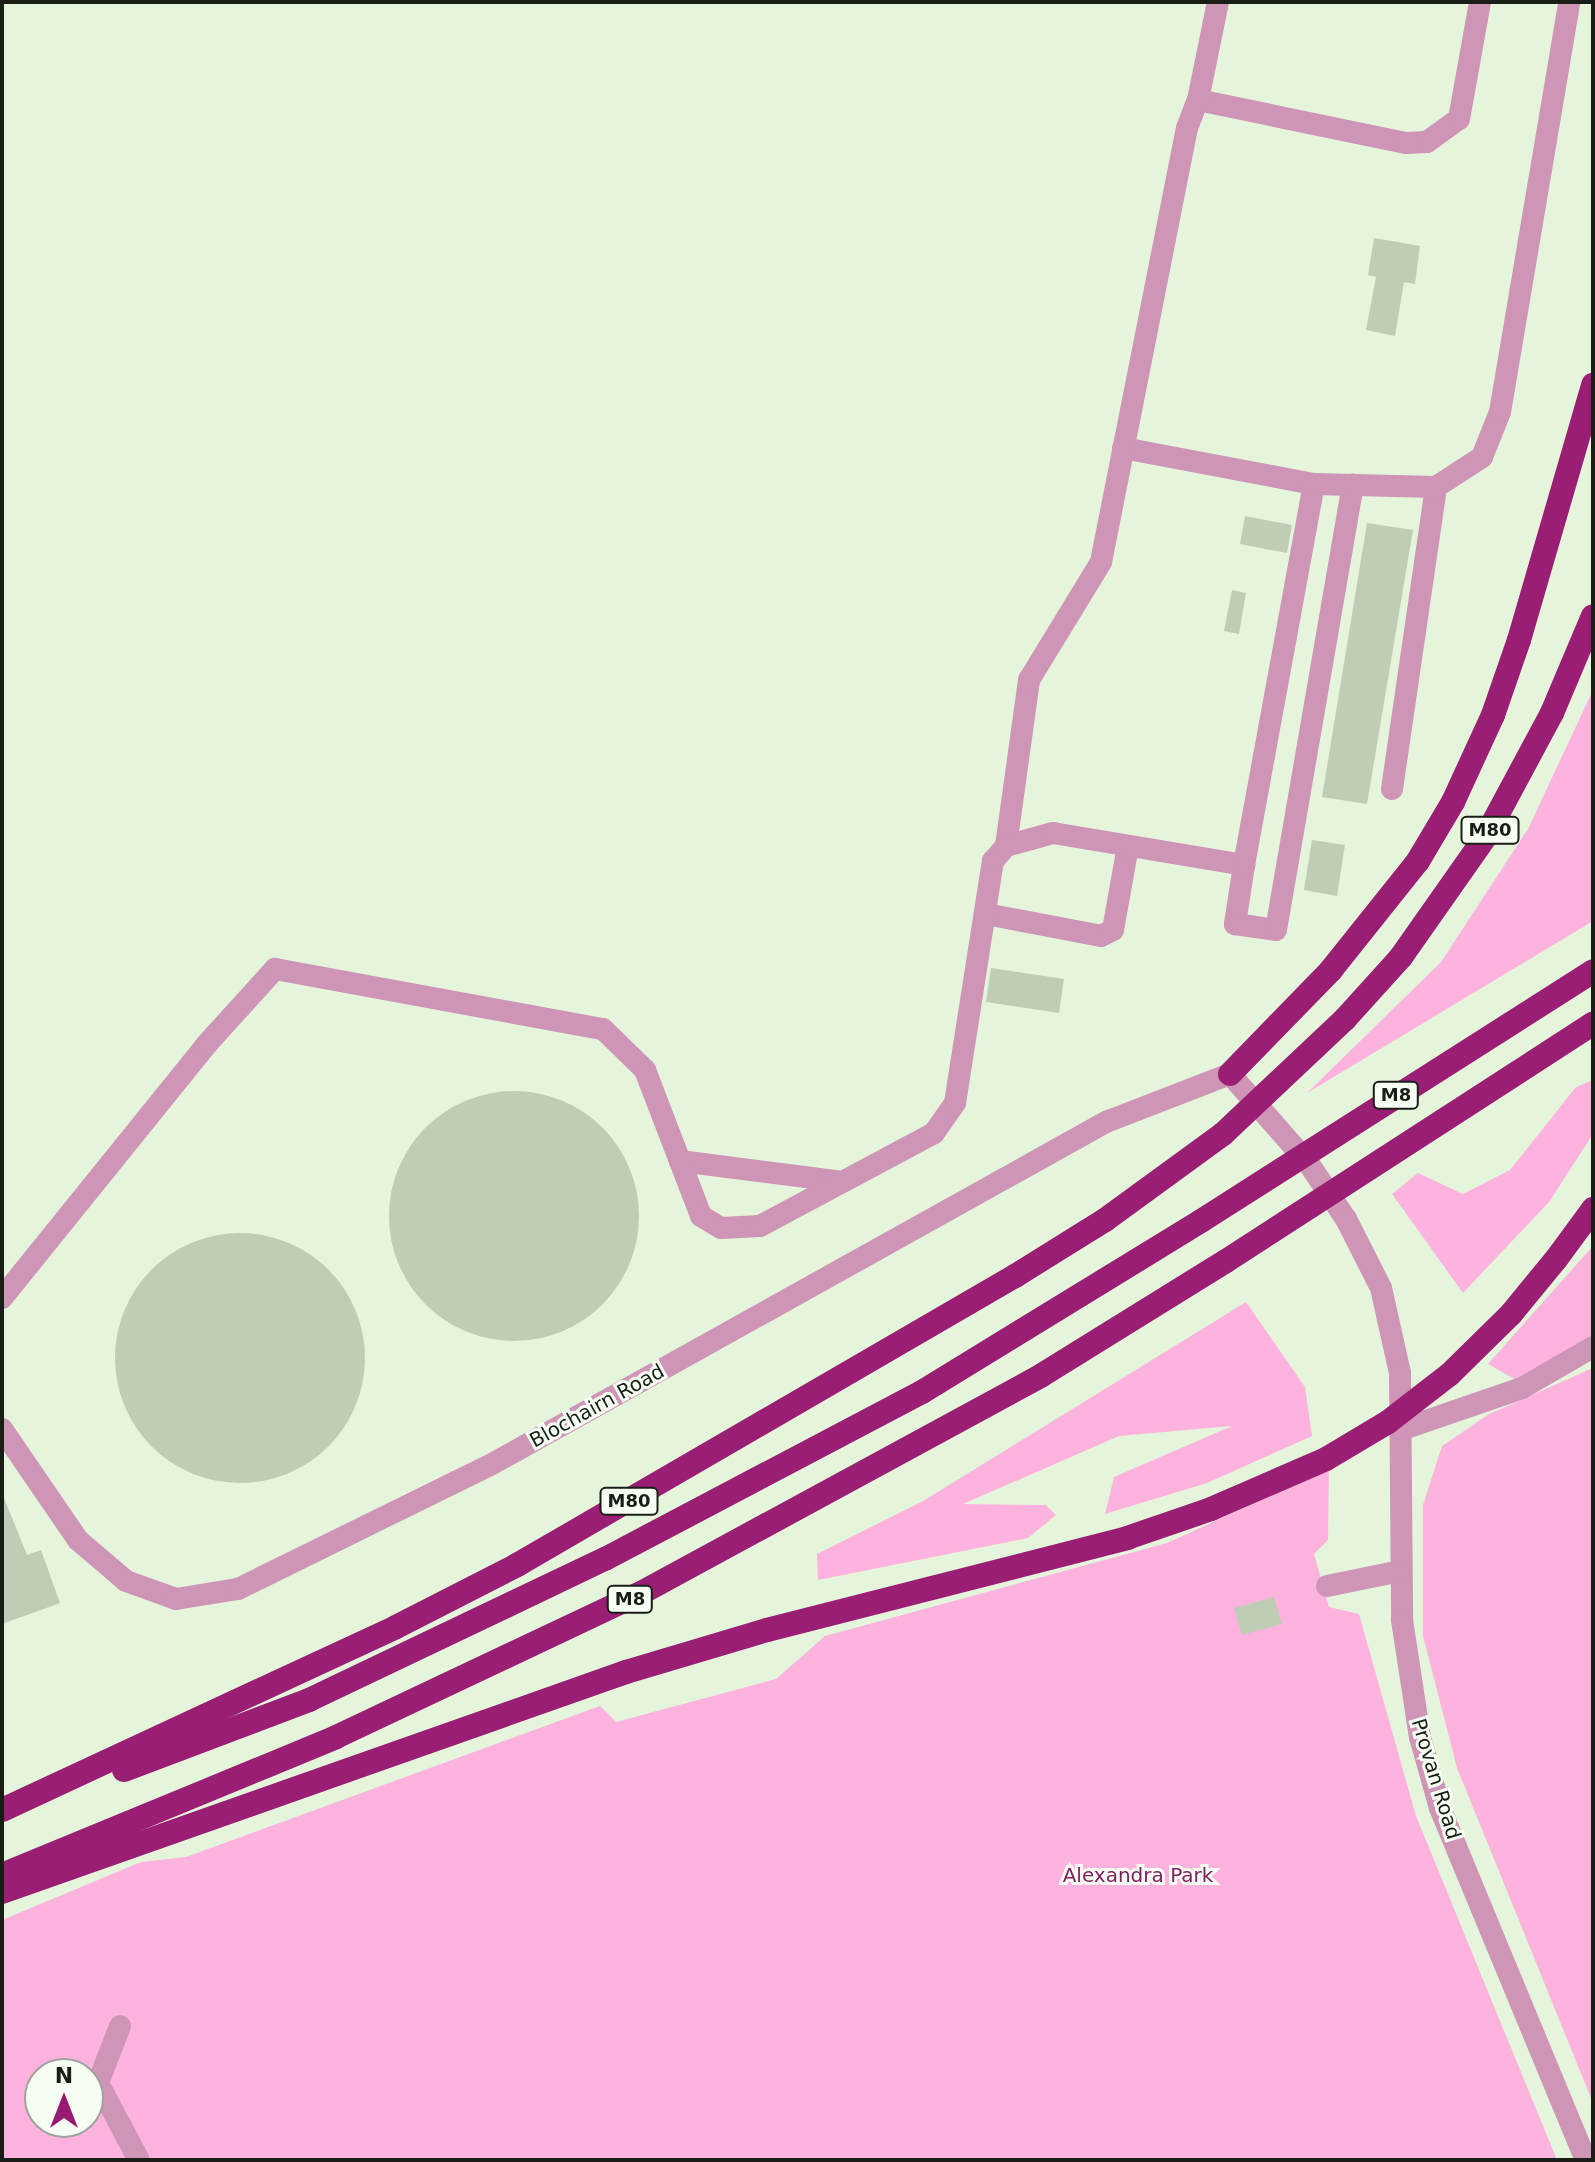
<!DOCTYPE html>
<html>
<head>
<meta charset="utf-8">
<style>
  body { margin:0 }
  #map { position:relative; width:1595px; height:2162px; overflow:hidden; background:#e4f5dc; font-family:"DejaVu Sans",sans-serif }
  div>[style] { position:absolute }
  .green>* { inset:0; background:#feb3de }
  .building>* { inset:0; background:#beceb6 }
  .round { border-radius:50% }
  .minor>* { height:22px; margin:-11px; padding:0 11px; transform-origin:11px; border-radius:11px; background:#ce95b6 }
  .highway>* { height:24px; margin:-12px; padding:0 12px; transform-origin:12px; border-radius:12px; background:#9a1e73 }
  .highway-bridge>* { height:24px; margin:-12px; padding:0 12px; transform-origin:12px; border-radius:12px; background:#9a1e73 }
  span { translate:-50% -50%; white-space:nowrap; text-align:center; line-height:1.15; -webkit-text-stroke:6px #f7fef4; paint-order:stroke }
  .shield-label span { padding:2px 6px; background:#f7fef4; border:2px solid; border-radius:6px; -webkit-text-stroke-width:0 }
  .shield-label { font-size:18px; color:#181e15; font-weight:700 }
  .street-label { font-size:20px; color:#181e15 }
  .park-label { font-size:20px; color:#812162 }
  .frame { position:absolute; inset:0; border:4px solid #181e15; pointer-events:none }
  .north { position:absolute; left:24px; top:2058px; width:80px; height:80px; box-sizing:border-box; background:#f7fef4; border:2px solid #9ea49b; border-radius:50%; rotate:0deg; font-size:22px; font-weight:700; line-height:32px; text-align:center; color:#181e15 }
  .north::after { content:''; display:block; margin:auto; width:28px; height:36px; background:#981971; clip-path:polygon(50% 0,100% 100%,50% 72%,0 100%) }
</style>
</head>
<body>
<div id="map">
  <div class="green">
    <i style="clip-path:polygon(1593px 690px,1593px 921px,1307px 1093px,1441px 962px,1528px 829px)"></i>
    <i style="clip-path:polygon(1593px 1080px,1593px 1134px,1549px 1202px,1463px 1293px,1392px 1194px,1418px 1173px,1463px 1194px,1510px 1170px,1576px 1087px)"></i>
    <i style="clip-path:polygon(1593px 1246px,1593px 1340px,1516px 1380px,1488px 1364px)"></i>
    <i style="clip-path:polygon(1246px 1302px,1305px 1387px,1312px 1436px,1207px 1483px,1105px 1514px,1114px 1477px,1232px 1426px,1119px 1436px,963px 1504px,1046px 1505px,1056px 1515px,1028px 1538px,818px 1580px,817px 1554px,923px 1501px)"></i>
    <i style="clip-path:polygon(1593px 1368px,1593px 2103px,1457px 1768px,1423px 1636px,1423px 1505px,1442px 1446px,1489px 1414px)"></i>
    <i style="clip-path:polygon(evenodd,1329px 1469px,1328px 1540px,1314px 1554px,1329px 1607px,1359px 1614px,1416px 1816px,1557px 2160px,2px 2160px,2px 1920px,141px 1862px,186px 1857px,600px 1706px,616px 1722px,776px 1679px,825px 1636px,1167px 1543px,1329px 1469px,40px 2074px,88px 2074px,88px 2122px,40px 2122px,40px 2074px)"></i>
  </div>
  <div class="building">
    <i style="clip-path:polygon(1374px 238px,1420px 246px,1415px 284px,1404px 282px,1395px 336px,1366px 330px,1376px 277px,1368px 275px)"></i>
    <i style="clip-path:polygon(1245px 516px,1292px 525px,1287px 553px,1240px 544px)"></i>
    <i style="clip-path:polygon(1367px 523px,1413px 530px,1367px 804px,1322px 797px)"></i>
    <i style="clip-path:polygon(1232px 590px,1246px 593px,1239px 634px,1224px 631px)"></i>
    <i style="clip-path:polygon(1312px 840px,1345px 845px,1337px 896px,1304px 890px)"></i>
    <i style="clip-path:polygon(991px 968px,1064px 979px,1059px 1013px,986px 1002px)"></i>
    <i class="round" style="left:389px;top:1091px;width:250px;height:250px"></i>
    <i class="round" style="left:115px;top:1233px;width:250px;height:250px"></i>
    <i style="clip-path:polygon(2px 1493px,27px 1555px,41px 1550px,60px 1603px,2px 1624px)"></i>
    <i style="clip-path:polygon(1274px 1597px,1282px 1624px,1242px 1635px,1234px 1608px)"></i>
  </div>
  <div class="minor">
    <i style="left:1198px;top:100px;width:212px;rotate:11.7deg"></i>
    <i style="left:1406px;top:143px;width:21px;rotate:-3deg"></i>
    <i style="left:1427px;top:142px;width:39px;rotate:-36deg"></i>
    <i style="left:1459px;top:119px;width:119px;rotate:-79.8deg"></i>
    <i style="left:1123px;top:448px;width:194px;rotate:10.7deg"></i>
    <i style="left:1392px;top:789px;width:305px;rotate:-81.7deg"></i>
    <i style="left:1006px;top:846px;width:168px;rotate:-82.1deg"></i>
    <i style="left:1029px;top:680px;width:138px;rotate:-58.6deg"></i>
    <i style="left:1101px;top:562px;width:442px;rotate:-78.8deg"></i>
    <i style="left:1187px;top:128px;width:30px;rotate:-69deg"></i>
    <i style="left:1198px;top:100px;width:100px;rotate:-78.5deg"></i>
    <i style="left:1244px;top:865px;width:60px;rotate:98.7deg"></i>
    <i style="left:1235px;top:924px;width:41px;rotate:8.3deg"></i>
    <i style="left:1276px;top:930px;width:452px;rotate:-80.2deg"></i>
    <i style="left:986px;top:914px;width:117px;rotate:10.8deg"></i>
    <i style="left:1101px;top:936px;width:13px;rotate:-27deg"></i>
    <i style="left:1113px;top:930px;width:85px;rotate:-79.9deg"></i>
    <i style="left:680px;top:1161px;width:164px;rotate:7.3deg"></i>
    <i style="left:2px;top:1298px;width:325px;rotate:-51.1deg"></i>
    <i style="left:206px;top:1045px;width:103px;rotate:-47.8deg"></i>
    <i style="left:275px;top:969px;width:333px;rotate:10.4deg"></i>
    <i style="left:603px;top:1029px;width:59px;rotate:44.3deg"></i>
    <i style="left:645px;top:1070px;width:156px;rotate:69deg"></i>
    <i style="left:701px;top:1216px;width:23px;rotate:31deg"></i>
    <i style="left:721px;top:1228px;width:39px;rotate:-3deg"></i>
    <i style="left:760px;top:1226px;width:197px;rotate:-28.1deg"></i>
    <i style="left:934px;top:1133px;width:37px;rotate:-55deg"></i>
    <i style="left:955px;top:1103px;width:245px;rotate:-81.1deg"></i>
    <i style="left:993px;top:861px;width:20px;rotate:-49deg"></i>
    <i style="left:1006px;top:846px;width:49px;rotate:-15.5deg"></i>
    <i style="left:1053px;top:833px;width:194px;rotate:9.5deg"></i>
    <i style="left:1244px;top:865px;width:387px;rotate:-79.6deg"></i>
    <i style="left:1314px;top:484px;width:122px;rotate:1.4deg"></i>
    <i style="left:1436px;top:487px;width:55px;rotate:-33.1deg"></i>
    <i style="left:1482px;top:457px;width:48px;rotate:-68.2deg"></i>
    <i style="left:1500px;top:412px;width:416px;rotate:-80.4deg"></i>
    <i style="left:2px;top:1429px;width:135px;rotate:55.6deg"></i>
    <i style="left:78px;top:1540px;width:63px;rotate:40.5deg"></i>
    <i style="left:126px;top:1581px;width:53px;rotate:19.8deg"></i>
    <i style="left:176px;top:1599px;width:63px;rotate:-9.2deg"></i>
    <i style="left:238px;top:1589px;width:283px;rotate:-26.2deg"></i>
    <i style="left:492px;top:1464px;width:703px;rotate:-29.12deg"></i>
    <i style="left:1106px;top:1122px;width:133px;rotate:-21.2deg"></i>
    <i style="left:1230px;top:1074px;width:120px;rotate:48.7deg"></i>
    <i style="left:1309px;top:1164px;width:66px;rotate:56.1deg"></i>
    <i style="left:1346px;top:1219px;width:77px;rotate:63.1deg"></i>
    <i style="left:1381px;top:1288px;width:87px;rotate:77.4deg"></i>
    <i style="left:1400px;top:1373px;width:247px;rotate:89.5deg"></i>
    <i style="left:1402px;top:1620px;width:118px;rotate:81.3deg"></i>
    <i style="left:1420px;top:1737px;width:74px;rotate:74.3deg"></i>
    <i style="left:1440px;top:1808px;width:381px;rotate:67.5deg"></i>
    <i style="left:1403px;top:1429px;width:126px;rotate:-19deg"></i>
    <i style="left:1522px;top:1388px;width:82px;rotate:-30deg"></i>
    <i style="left:1327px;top:1586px;width:75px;rotate:-11.6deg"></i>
    <i style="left:120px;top:2026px;width:61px;rotate:111.1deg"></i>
    <i style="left:98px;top:2083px;width:87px;rotate:62deg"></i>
  </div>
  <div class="highway">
    <i style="left:1345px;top:1019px;width:84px;rotate:-47.9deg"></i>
    <i style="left:1401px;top:957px;width:148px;rotate:-54.9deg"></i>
    <i style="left:1486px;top:836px;width:140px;rotate:-61.8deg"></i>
    <i style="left:1552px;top:713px;width:105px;rotate:-67.1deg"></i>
    <i style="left:1230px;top:1074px;width:145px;rotate:-45.8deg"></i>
    <i style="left:1331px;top:970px;width:139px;rotate:-51.4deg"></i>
    <i style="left:1418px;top:861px;width:69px;rotate:-59.3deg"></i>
    <i style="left:1453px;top:802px;width:96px;rotate:-65.3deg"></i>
    <i style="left:1493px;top:715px;width:79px;rotate:-70.9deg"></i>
    <i style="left:1519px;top:640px;width:266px;rotate:-73.8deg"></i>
    <i style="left:1557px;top:1258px;width:61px;rotate:-53.7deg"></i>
    <i style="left:124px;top:1770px;width:198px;rotate:-20.7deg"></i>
    <i style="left:309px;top:1700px;width:328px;rotate:-25.5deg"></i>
    <i style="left:605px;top:1559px;width:358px;rotate:-27.8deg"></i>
    <i style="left:922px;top:1392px;width:327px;rotate:-31.5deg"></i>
    <i style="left:2px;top:1810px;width:434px;rotate:-24.9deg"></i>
    <i style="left:396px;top:1627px;width:136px;rotate:-27.1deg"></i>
    <i style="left:517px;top:1565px;width:576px;rotate:-30.13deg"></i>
    <i style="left:1015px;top:1276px;width:106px;rotate:-31.9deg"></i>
    <i style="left:1105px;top:1220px;width:146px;rotate:-36.1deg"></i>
    <i style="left:2px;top:1875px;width:361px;rotate:-22.4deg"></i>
    <i style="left:336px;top:1737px;width:337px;rotate:-25.3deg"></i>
    <i style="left:641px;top:1593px;width:456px;rotate:-28.5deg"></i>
    <i style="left:1042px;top:1375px;width:216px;rotate:-31.8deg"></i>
    <i style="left:2px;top:1892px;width:662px;rotate:-19.42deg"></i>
    <i style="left:626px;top:1672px;width:147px;rotate:-16.6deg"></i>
    <i style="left:767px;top:1630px;width:372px;rotate:-14.3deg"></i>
    <i style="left:1127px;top:1538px;width:89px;rotate:-19deg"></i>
    <i style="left:1211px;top:1509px;width:125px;rotate:-23.5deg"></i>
  </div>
  <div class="highway-bridge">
    <i style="left:1223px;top:1134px;width:168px;rotate:-43.3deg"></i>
    <i style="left:1201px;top:1221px;width:465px;rotate:-32.5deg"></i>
    <i style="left:1226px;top:1261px;width:437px;rotate:-32.9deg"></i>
    <i style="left:1326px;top:1459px;width:72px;rotate:-30.8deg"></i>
    <i style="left:1388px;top:1422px;width:78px;rotate:-37.7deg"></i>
    <i style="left:1450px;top:1374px;width:86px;rotate:-44.5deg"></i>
    <i style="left:1511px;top:1314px;width:72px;rotate:-50.6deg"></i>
  </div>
  <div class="shield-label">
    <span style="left:1490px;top:830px">M80</span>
    <span style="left:1396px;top:1095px">M8</span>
    <span style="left:629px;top:1501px">M80</span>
    <span style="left:630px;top:1599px">M8</span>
  </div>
  <div class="street-label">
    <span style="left:597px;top:1406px;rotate:-29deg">Blochairn Road</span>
    <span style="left:1436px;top:1779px;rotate:73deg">Provan Road</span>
  </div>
  <div class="park-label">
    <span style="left:1138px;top:1875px">Alexandra Park</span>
  </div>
  <div class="frame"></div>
  <div class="north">N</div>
</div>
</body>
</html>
